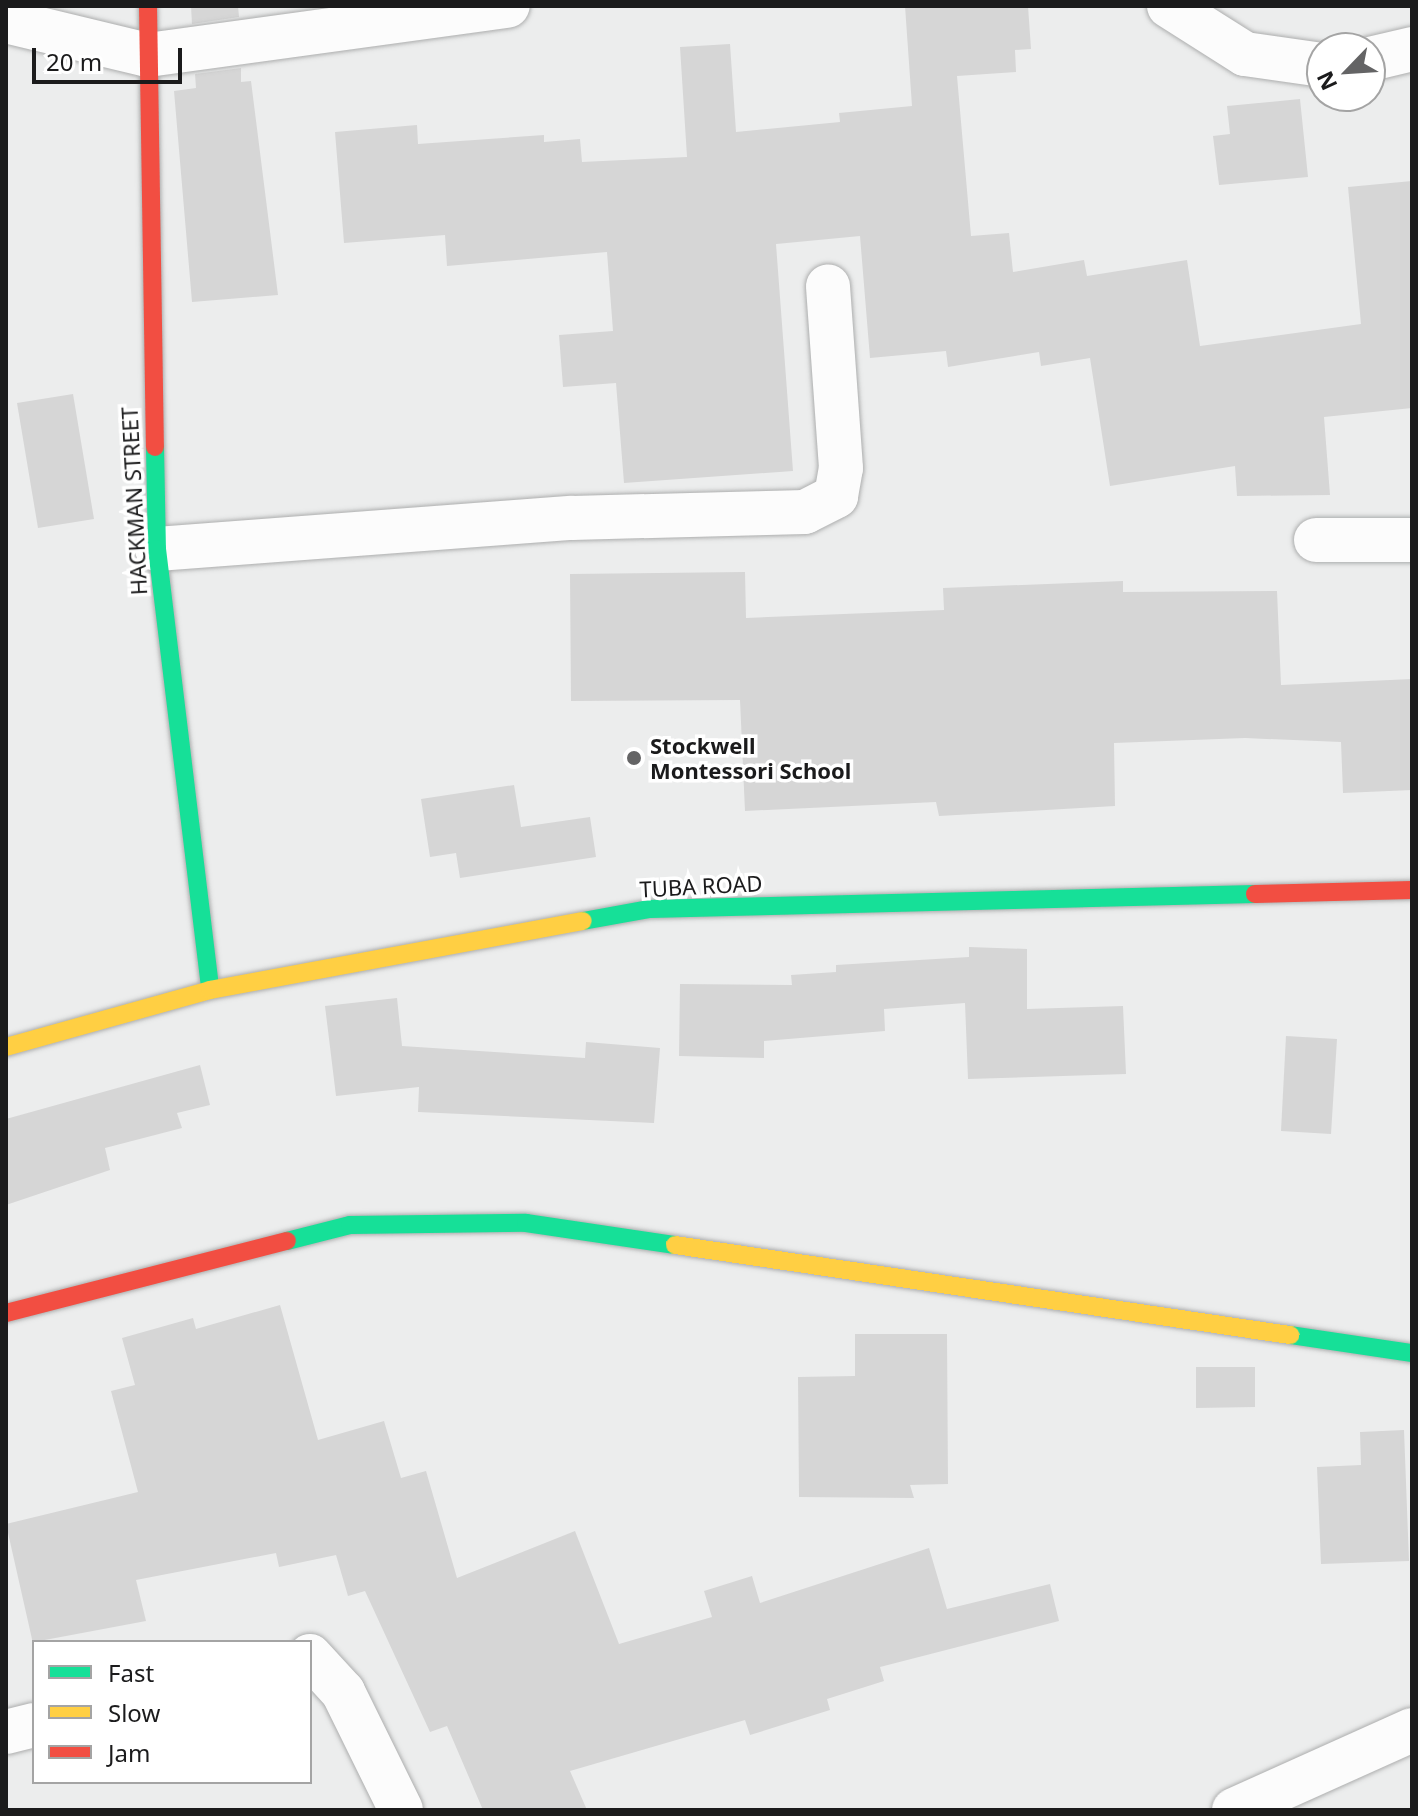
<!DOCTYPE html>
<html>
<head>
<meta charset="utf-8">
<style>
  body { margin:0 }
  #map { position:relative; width:1418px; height:1816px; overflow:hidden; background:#eceded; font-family:"Noto Sans",sans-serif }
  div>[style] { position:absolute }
  .building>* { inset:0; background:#d6d6d6 }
  .roads { filter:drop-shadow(0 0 2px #adaeae) drop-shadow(0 0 2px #adaeae) }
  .street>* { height:44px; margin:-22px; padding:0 22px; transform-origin:22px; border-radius:22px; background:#fcfcfc }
  .fast>* { height:18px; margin:-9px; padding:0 9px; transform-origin:9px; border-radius:9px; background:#16e098 }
  .slow>* { height:18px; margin:-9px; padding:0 9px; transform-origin:9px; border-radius:9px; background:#ffcf43 }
  .jam>* { height:18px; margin:-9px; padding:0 9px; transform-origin:9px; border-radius:9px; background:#f24e42 }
  .dots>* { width:22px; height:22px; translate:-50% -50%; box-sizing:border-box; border:4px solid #fff; border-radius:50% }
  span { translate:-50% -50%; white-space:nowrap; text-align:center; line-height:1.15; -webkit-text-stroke:7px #fff; paint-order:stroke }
  .street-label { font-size:22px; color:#1b1b1c }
  .poi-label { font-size:22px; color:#1b1b1c; font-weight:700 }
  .left { translate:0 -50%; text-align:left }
  .frame { position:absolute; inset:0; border:8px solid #1b1b1c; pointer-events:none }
  .legend { position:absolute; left:32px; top:1640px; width:280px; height:144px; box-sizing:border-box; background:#fff; border:2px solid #a4a4a4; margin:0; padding:10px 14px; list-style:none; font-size:24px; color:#1b1b1c }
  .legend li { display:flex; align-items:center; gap:16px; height:40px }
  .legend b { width:40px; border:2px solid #a4a4a4 }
  .north { position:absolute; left:1306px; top:32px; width:80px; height:80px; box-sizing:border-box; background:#fff; border:2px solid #a4a4a4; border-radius:50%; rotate:245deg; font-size:22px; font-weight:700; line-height:32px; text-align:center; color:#1b1b1c }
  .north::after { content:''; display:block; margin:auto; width:28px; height:36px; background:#646465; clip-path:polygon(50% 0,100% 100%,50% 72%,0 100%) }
  .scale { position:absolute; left:32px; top:48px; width:150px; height:36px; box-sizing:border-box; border:4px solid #1b1b1c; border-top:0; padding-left:10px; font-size:24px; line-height:28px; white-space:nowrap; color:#1b1b1c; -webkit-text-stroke:6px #fff; paint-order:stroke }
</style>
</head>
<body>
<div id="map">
  <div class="building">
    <i style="clip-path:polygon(191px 6px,238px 6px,239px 17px,192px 24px)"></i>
    <i style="clip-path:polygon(905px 6px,1028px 6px,1031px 49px,1015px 50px,1016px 72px,957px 76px,971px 236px,1009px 233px,1013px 272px,1084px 260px,1087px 276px,1187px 260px,1200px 346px,1361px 324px,1348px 187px,1412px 181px,1412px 408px,1324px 417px,1330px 495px,1237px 496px,1235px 466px,1110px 486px,1090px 358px,1041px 366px,1039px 352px,948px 367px,946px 351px,870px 358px,860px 236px,776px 244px,793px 471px,624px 483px,616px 383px,563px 387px,559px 335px,613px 331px,607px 252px,447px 266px,445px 235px,344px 243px,335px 132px,417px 125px,418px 144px,544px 135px,544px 142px,580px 139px,582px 162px,687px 157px,680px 47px,730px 44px,736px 132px,840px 122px,839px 113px,912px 106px)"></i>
    <i style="clip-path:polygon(241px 68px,241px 82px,251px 81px,278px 295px,192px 302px,174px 91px,196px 88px,195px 74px)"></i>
    <i style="clip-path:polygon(1300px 99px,1308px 177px,1219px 185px,1213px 136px,1230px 134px,1227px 106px)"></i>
    <i style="clip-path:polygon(73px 394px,94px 519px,38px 528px,17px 403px)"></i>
    <i style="clip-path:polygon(745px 572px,746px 618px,944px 610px,943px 588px,1123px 581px,1123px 592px,1277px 591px,1281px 685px,1412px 679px,1412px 790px,1343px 793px,1341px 742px,1245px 738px,1114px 743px,1115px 806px,939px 816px,936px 802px,745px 811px,740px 700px,571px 701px,570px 574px)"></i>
    <i style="clip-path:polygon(514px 785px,521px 827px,590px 817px,596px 857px,460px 878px,456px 853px,430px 857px,421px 799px)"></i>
    <i style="clip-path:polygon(969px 947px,1027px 949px,1027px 1009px,1123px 1006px,1126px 1074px,968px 1079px,965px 1003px,884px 1009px,885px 1031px,764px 1041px,764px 1058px,679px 1056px,680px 984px,792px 985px,791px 975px,836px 972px,836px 965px,969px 957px)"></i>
    <i style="clip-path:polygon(397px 998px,402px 1046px,585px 1058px,586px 1042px,660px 1048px,654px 1123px,418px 1112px,419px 1087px,336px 1096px,325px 1006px)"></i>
    <i style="clip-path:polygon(1286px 1036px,1337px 1039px,1331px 1134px,1281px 1131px)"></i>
    <i style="clip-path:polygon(200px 1065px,210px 1105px,177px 1113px,182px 1128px,105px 1148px,110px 1170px,6px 1205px,6px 1119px)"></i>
    <i style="clip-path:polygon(280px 1305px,318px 1440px,384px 1421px,401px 1478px,426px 1471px,457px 1578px,575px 1531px,619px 1644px,712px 1617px,704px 1591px,752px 1576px,760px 1603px,929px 1548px,947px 1609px,1050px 1584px,1059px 1621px,880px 1667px,884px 1681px,827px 1699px,830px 1710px,750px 1735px,745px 1720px,570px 1771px,587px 1810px,483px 1810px,447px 1726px,430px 1732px,365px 1591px,348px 1596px,336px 1555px,279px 1567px,276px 1553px,136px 1580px,146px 1621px,34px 1642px,34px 1648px,6px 1524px,138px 1492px,111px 1391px,135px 1385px,122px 1338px,193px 1318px,196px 1329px)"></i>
    <i style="clip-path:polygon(855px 1334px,947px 1334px,948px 1484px,910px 1485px,914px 1498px,799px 1497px,798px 1377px,855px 1376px)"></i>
    <i style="clip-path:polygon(1196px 1367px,1255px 1367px,1255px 1407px,1196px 1408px)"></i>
    <i style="clip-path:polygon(1404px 1430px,1409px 1561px,1321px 1564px,1317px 1467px,1361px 1465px,1360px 1432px)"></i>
  </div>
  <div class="roads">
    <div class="street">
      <i style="left:1169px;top:6px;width:90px;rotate:32.3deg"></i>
      <i style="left:1245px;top:54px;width:78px;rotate:8.1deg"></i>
      <i style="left:6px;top:21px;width:146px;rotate:13.5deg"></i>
      <i style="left:148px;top:55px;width:363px;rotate:-7.8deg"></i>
      <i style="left:1370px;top:59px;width:43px;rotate:-13.4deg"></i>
      <i style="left:1316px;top:540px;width:96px"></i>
      <i style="left:157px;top:549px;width:416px;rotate:-4.3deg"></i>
      <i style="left:572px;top:518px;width:233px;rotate:-1.5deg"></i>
      <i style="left:805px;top:512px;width:35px;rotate:-27deg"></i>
      <i style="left:836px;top:496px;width:28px;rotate:-80deg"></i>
      <i style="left:841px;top:468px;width:182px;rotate:-94.1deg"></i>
      <i style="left:310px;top:1656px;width:49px;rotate:47.5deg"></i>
      <i style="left:343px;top:1692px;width:131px;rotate:63.8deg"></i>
      <i style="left:6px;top:1732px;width:29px;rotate:-14deg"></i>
      <i style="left:1234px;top:1810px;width:195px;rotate:-24.2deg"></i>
    </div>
    <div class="fast">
      <i style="left:155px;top:447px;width:102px;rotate:88.9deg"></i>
      <i style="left:157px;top:549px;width:444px;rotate:83.1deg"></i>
      <i style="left:583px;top:921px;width:68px;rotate:-10.2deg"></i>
      <i style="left:650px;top:909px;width:605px;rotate:-1.42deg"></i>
      <i style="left:287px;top:1241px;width:65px;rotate:-14.3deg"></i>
      <i style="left:350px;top:1225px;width:176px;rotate:-0.7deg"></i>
      <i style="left:526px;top:1223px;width:151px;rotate:8.4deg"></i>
      <i style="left:1290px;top:1335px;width:123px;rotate:8.4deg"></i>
    </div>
    <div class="slow">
      <i style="left:6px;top:1047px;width:212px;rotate:-15.6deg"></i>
      <i style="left:210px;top:990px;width:379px;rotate:-10.5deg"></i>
      <i style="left:675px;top:1245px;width:622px;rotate:8.33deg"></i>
    </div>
    <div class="jam">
      <i style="left:148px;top:6px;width:441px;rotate:89.1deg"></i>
      <i style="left:1255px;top:894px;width:157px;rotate:-1.5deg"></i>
      <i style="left:6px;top:1313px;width:290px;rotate:-14.4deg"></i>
    </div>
  </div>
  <div class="dots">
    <i style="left:634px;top:758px;background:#646465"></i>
  </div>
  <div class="street-label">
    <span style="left:134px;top:501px;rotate:-93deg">HACKMAN STREET</span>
    <span style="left:701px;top:886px;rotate:-3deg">TUBA ROAD</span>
  </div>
  <div class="poi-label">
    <span class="left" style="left:650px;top:758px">Stockwell<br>Montessori School</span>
  </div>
  <div class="frame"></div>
  <ul class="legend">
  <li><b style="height:10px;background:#16e098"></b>Fast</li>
  <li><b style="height:10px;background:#ffcf43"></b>Slow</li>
  <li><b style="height:10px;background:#f24e42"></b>Jam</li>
  </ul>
  <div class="north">N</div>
  <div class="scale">20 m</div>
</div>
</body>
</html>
